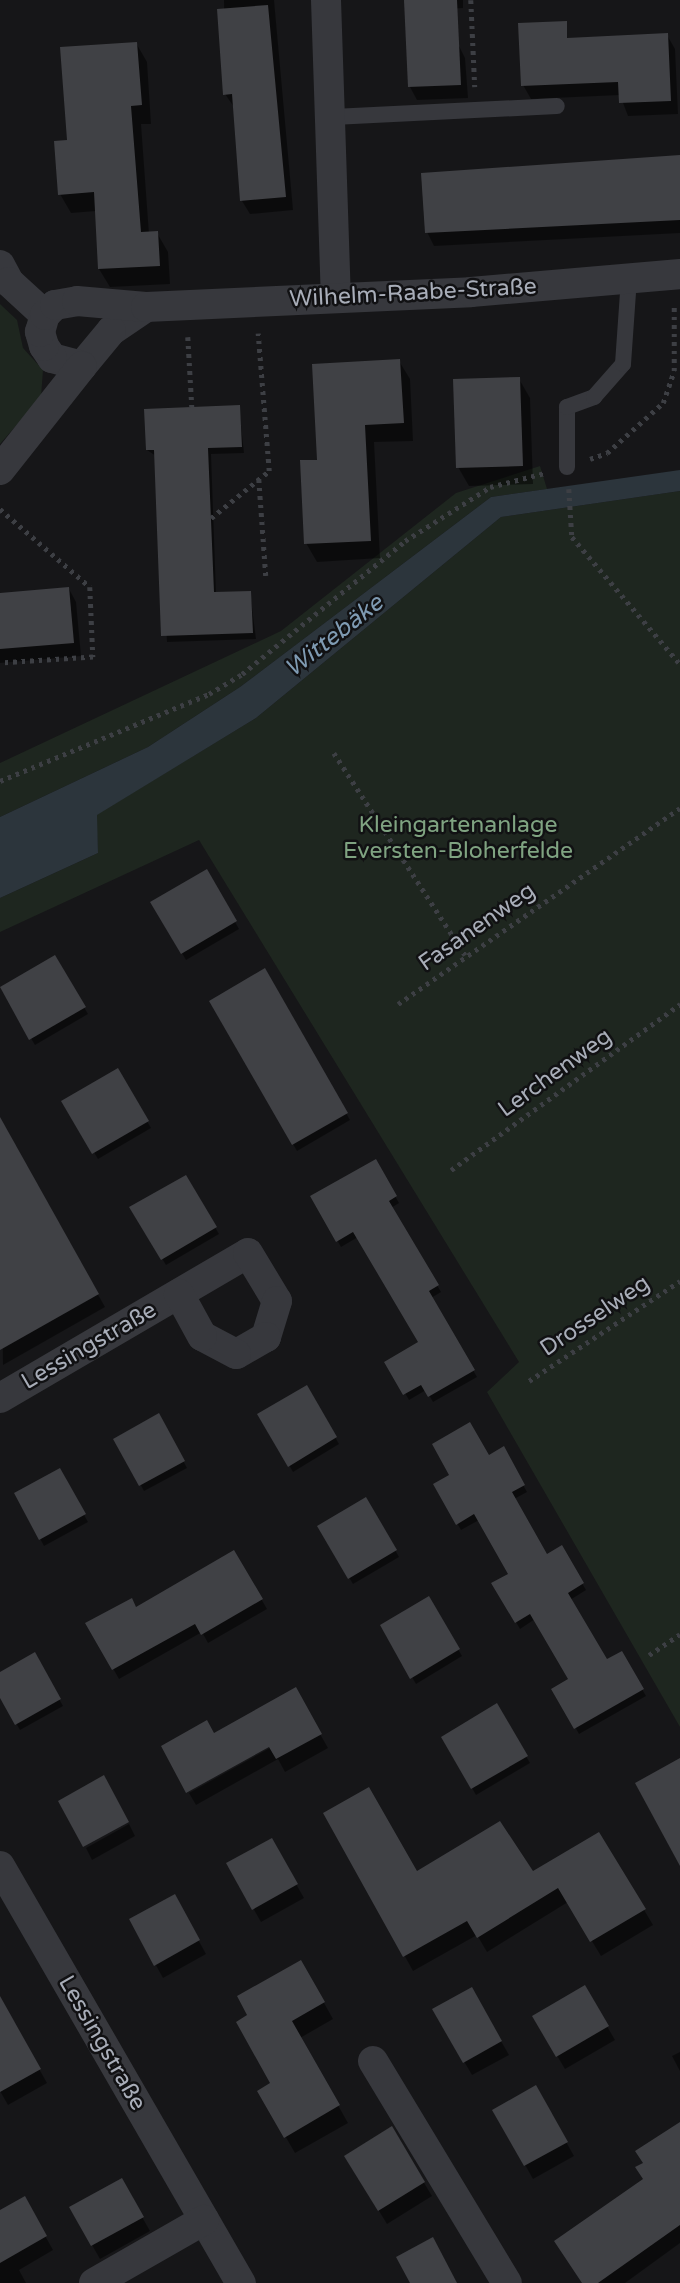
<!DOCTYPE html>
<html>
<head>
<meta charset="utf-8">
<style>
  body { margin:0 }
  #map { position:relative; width:680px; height:2283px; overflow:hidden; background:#161618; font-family:"Varela Round",sans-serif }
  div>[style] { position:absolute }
  .green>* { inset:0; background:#1e261f }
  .water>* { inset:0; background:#2c353c }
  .shadow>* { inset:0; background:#0007 }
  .building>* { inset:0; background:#404145 }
  .path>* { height:4.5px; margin-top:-2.25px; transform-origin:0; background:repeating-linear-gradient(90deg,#3d3f44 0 3.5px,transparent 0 8.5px) }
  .service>* { height:16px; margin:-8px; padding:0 8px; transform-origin:8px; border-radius:8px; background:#37383d }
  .minor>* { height:30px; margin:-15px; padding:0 15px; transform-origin:15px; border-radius:15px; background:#37383d }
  span { translate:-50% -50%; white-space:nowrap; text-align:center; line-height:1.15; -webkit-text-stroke:5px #111113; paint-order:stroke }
  .street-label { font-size:23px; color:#a8adb8 }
  .park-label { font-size:23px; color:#7fa381 }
  .water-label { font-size:24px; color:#7f9bb3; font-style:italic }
</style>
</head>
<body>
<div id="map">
  <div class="green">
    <i style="clip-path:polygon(0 304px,17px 320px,23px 348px,43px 370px,41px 397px,0 444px)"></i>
    <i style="clip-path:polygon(540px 466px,547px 489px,491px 497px,240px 687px,148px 747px,0 817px,0 763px,281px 631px,456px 493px)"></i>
    <i style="clip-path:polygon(680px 491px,680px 1727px,487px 1392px,519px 1362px,199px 840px,0 932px,0 898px,98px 853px,96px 815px,256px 718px,501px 517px)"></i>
  </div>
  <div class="water">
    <i style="clip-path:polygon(680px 470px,680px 491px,501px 517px,256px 718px,97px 815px,98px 853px,0 898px,0 817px,148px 747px,240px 687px,491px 497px)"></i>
  </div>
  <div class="shadow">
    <i style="clip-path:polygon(224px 0,274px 0,293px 210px,250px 214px,242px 201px,234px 107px,225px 94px)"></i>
    <i style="clip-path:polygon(407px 0,463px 0,463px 8px,414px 11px)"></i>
    <i style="clip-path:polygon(667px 35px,675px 49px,678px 114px,628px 116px,620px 95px,531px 99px,523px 85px)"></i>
    <i style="clip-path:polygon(136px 43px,147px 62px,151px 124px,141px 124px,149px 234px,157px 233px,168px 252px,170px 284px,110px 287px,99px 269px,96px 211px,71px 213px,60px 194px)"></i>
    <i style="clip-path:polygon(458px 44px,465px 58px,468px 98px,417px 100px,410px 87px)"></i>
    <i style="clip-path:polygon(680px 156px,680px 233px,434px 246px,427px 232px)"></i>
    <i style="clip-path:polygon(399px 361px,410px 379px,413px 441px,374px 442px,380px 558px,317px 562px,306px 543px,318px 461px)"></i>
    <i style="clip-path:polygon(519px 379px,530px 398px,533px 484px,469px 486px,458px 467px)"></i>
    <i style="clip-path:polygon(239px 407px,244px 453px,211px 454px,216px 593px,250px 592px,256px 639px,167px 642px,156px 456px,147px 450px)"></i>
    <i style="clip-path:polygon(69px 589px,76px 602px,81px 656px,0 663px,0 594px)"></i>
    <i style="clip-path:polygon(206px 871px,239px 929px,186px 960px,153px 902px)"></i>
    <i style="clip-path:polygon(54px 957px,88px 1014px,35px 1045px,1px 988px)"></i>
    <i style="clip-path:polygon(264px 971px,350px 1120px,297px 1151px,211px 1002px)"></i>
    <i style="clip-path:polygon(117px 1071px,151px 1128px,98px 1159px,64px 1102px)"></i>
    <i style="clip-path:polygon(10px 1139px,105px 1307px,3px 1365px,0 1144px)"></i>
    <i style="clip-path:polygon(375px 1161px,399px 1203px,391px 1208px,441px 1292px,431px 1298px,477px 1377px,433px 1402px,426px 1390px,409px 1400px,387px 1362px,421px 1343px,358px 1237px,341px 1247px,313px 1197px)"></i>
    <i style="clip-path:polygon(185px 1177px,219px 1234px,166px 1265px,132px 1208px)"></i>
    <i style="clip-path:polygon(306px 1387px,339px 1444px,293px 1472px,260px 1414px)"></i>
    <i style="clip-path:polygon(159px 1416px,187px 1468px,144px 1491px,116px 1440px)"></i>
    <i style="clip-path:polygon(503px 1449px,527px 1492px,514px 1499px,547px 1556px,561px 1548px,586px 1590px,570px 1600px,606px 1662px,621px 1653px,646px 1696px,579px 1734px,554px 1689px,570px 1680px,535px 1619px,520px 1629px,494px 1584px,510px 1574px,479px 1520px,461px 1530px,435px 1485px)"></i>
    <i style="clip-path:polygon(59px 1470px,88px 1522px,44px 1546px,16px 1494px)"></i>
    <i style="clip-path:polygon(366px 1499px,399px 1557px,353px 1584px,319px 1527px)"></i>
    <i style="clip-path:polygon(234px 1552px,267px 1609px,208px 1643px,202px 1632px,119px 1679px,88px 1624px,136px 1609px)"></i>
    <i style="clip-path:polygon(428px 1599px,462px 1656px,416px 1684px,382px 1626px)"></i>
    <i style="clip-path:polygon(34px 1655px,63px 1706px,20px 1730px,0 1695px,0 1674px)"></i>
    <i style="clip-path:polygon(295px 1690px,328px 1748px,285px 1772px,278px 1759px,196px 1805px,189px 1793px,277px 1744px,214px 1735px)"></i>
    <i style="clip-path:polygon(496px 1706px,530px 1763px,476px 1795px,443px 1737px)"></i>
    <i style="clip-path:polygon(326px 1813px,416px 1874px,532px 1874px,599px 1834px,653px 1925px,601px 1956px,568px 1902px,487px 1952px,477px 1935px,413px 1971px)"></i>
    <i style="clip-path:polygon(129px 1824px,135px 1836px,92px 1860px,86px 1848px)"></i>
    <i style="clip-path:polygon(271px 1840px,304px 1898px,261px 1922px,228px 1864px)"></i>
    <i style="clip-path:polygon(174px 1896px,206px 1954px,163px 1978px,131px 1920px)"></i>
    <i style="clip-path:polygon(301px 1962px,333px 2019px,300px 2038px,348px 2123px,295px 2153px,259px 2091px,272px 2084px,249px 2016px)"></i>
    <i style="clip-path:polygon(584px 1987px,615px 2040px,565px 2069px,534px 2017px)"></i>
    <i style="clip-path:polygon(471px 1989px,509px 2055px,472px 2075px,434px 2010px)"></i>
    <i style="clip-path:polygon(12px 2021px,47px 2083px,8px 2105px,0 2091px,0 2028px)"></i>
    <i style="clip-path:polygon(680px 2052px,680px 2071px,672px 2056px)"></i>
    <i style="clip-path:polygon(535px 2087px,574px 2156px,533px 2179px,494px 2110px)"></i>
    <i style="clip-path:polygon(391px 2129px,432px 2196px,387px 2224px,346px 2157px)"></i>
    <i style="clip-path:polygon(680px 2166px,680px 2243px,625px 2283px,583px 2283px)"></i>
    <i style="clip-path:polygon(121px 2180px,150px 2231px,100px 2259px,71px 2208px)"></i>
    <i style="clip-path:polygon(24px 2198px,53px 2250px,19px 2270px,26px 2283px,0 2283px,0 2212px)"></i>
  </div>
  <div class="building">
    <i style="clip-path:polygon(404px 0,457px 0,461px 85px,408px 87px)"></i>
    <i style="clip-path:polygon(268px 5px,286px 197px,240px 201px,232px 94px,223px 95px,217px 9px)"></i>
    <i style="clip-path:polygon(567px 21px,567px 38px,668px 33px,671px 101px,619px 103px,618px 82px,521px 86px,518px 23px)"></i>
    <i style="clip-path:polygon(137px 42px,142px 105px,131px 106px,141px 232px,158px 231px,160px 266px,98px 269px,94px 192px,58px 195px,54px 141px,67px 140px,60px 47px)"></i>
    <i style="clip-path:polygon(680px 155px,680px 220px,425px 233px,421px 173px)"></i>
    <i style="clip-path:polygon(400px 359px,404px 423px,365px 425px,371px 541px,304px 544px,300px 460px,317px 460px,312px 364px)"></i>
    <i style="clip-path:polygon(520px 377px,523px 466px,456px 468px,453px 379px)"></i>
    <i style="clip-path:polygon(240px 405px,242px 447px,208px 448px,214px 592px,251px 591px,253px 633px,161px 636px,154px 450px,146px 450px,144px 409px)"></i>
    <i style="clip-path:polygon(69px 587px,74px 643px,0 649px,0 593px)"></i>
    <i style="clip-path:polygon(207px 869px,237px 921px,181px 954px,150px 902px)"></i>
    <i style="clip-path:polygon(55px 955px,86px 1007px,29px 1040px,0 987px)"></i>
    <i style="clip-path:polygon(265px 968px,348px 1113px,292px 1145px,209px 1001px)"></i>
    <i style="clip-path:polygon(118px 1068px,149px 1121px,92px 1154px,61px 1101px)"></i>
    <i style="clip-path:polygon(0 1117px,99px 1294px,0 1350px)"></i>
    <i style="clip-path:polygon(376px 1159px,397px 1196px,389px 1201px,439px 1285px,429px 1291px,475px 1370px,428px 1397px,421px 1385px,403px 1395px,384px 1362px,418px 1342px,353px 1232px,336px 1242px,310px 1196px)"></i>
    <i style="clip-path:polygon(186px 1175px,217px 1227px,161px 1260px,129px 1207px)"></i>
    <i style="clip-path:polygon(307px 1385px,337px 1437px,288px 1467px,257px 1414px)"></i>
    <i style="clip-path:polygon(159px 1413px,185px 1461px,139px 1486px,113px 1439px)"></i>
    <i style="clip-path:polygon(470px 1422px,489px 1455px,504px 1446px,525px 1485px,512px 1492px,547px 1554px,562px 1545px,584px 1583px,568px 1593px,607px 1659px,622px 1651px,644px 1689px,574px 1729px,551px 1689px,568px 1679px,530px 1614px,515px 1623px,491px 1583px,508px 1574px,474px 1514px,456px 1525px,433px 1484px,449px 1475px,432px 1444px)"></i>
    <i style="clip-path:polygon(60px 1468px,86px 1514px,39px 1540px,14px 1493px)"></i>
    <i style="clip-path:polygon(366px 1497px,397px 1550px,348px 1579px,317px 1526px)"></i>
    <i style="clip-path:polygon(234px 1550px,263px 1599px,201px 1635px,195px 1624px,112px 1670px,85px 1623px,132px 1598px,136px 1607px)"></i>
    <i style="clip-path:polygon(429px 1596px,460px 1649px,410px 1679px,380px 1625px)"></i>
    <i style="clip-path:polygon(35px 1652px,61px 1699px,15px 1725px,0 1698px,0 1672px)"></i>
    <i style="clip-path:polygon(296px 1687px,322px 1734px,276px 1759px,269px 1747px,186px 1793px,161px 1746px,207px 1720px,214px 1733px)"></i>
    <i style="clip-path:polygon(497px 1703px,528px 1756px,471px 1789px,441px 1737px)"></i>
    <i style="clip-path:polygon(680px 1758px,680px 1866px,635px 1783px)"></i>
    <i style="clip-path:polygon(104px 1775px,129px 1822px,83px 1847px,58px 1801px)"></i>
    <i style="clip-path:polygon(369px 1787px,417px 1871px,500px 1821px,533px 1871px,599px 1832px,646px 1909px,590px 1942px,558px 1888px,477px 1938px,467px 1921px,403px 1957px,323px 1813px)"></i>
    <i style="clip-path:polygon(272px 1838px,298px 1884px,252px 1910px,226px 1863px)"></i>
    <i style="clip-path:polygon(175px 1894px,200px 1940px,154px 1966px,129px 1919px)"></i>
    <i style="clip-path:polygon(301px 1960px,325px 2002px,292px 2021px,340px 2105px,284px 2138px,257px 2091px,270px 2083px,236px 2022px,247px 2015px,237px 1996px)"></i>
    <i style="clip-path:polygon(585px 1985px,609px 2026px,556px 2057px,532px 2016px)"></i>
    <i style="clip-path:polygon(472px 1987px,502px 2041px,463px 2063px,432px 2009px)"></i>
    <i style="clip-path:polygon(0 1996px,41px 2069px,0 2092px)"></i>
    <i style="clip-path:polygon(536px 2085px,568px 2142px,524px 2166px,492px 2110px)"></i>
    <i style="clip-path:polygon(680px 2122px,680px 2225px,598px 2283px,582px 2283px,554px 2241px,643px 2179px,635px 2167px,643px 2163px,635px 2151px)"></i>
    <i style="clip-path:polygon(392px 2126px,425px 2182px,378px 2211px,344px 2156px)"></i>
    <i style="clip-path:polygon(122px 2178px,144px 2217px,91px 2246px,69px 2207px)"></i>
    <i style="clip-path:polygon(25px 2196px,47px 2236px,0 2263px,0 2210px)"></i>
    <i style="clip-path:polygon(433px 2237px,457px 2283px,410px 2283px,396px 2257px)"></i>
  </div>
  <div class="path">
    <i style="left:471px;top:0;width:87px;rotate:87.4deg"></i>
    <i style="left:188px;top:337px;width:70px;rotate:86.7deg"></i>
    <i style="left:590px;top:459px;width:18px;rotate:-19deg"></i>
    <i style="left:607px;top:453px;width:75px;rotate:-41.8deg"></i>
    <i style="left:663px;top:403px;width:34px;rotate:-71deg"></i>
    <i style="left:674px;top:371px;width:67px;rotate:-90deg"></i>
    <i style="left:259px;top:479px;width:97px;rotate:85.9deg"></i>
    <i style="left:569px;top:489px;width:48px;rotate:86.4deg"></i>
    <i style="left:572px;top:537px;width:167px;rotate:49.6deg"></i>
    <i style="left:0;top:509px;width:119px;rotate:40.9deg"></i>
    <i style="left:90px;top:587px;width:70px;rotate:87.5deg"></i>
    <i style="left:93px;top:657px;width:93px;rotate:176.3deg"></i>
    <i style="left:211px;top:518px;width:75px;rotate:-39deg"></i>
    <i style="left:269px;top:471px;width:138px;rotate:-94.6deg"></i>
    <i style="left:334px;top:753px;width:241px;rotate:57deg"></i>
    <i style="left:0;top:781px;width:226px;rotate:-22.6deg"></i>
    <i style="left:209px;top:694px;width:39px;rotate:-31deg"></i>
    <i style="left:242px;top:674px;width:210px;rotate:-39.2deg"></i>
    <i style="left:405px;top:541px;width:101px;rotate:-32.4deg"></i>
    <i style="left:490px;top:487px;width:57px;rotate:-14.3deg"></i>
    <i style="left:398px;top:1004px;width:343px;rotate:-34.8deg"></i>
    <i style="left:451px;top:1170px;width:283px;rotate:-35.9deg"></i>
    <i style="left:529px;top:1381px;width:181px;rotate:-33.5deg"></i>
    <i style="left:649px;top:1655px;width:37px;rotate:-34deg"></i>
  </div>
  <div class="service">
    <i style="left:333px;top:117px;width:224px;rotate:-2.8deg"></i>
    <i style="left:567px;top:467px;width:60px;rotate:-90deg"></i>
    <i style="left:567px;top:407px;width:29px;rotate:-20deg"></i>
    <i style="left:594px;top:397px;width:44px;rotate:-48.7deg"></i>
    <i style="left:623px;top:364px;width:85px;rotate:-86deg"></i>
  </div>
  <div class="minor">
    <i style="left:326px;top:0;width:297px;rotate:88.1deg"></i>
    <i style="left:0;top:265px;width:19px;rotate:62deg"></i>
    <i style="left:9px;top:282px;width:49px;rotate:42.5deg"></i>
    <i style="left:146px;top:307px;width:42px;rotate:145.6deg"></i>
    <i style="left:111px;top:331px;width:45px;rotate:129.6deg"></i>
    <i style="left:82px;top:366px;width:31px;rotate:-165deg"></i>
    <i style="left:52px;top:358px;width:14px;rotate:-124deg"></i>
    <i style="left:44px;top:346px;width:15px;rotate:-106deg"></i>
    <i style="left:40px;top:332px;width:18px;rotate:-74deg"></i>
    <i style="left:45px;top:315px;width:14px;rotate:-45deg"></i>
    <i style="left:55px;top:305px;width:22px;rotate:-10deg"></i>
    <i style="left:77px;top:301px;width:69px;rotate:5deg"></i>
    <i style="left:146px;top:307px;width:325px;rotate:-2.6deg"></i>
    <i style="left:471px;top:292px;width:210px;rotate:-4.9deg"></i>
    <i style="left:0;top:470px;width:132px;rotate:-51.7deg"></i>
    <i style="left:0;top:1398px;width:287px;rotate:-30.3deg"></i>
    <i style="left:248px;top:1253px;width:56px;rotate:58.9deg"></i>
    <i style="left:277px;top:1301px;width:38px;rotate:107deg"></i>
    <i style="left:266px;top:1337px;width:34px;rotate:150deg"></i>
    <i style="left:236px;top:1354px;width:38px;rotate:-152deg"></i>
    <i style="left:202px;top:1336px;width:48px;rotate:-118.7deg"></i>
    <i style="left:0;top:1866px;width:482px;rotate:60deg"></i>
    <i style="left:373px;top:2061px;width:259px;rotate:58.9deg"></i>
    <i style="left:94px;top:2283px;width:127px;rotate:-29.8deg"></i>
  </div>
  <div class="street-label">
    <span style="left:413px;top:293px;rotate:-3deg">Wilhelm-Raabe-Straße</span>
    <span style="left:477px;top:927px;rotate:-35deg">Fasanenweg</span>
    <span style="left:555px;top:1073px;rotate:-36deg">Lerchenweg</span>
    <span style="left:595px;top:1316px;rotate:-34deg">Drosselweg</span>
    <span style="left:89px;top:1346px;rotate:-30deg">Lessingstraße</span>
    <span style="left:102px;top:2043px;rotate:60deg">Lessingstraße</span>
  </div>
  <div class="park-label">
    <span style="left:458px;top:838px">Kleingartenanlage<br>Eversten-Bloherfelde</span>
  </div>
  <div class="water-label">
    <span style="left:334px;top:636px;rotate:-38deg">Wittebäke</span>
  </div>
</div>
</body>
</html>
